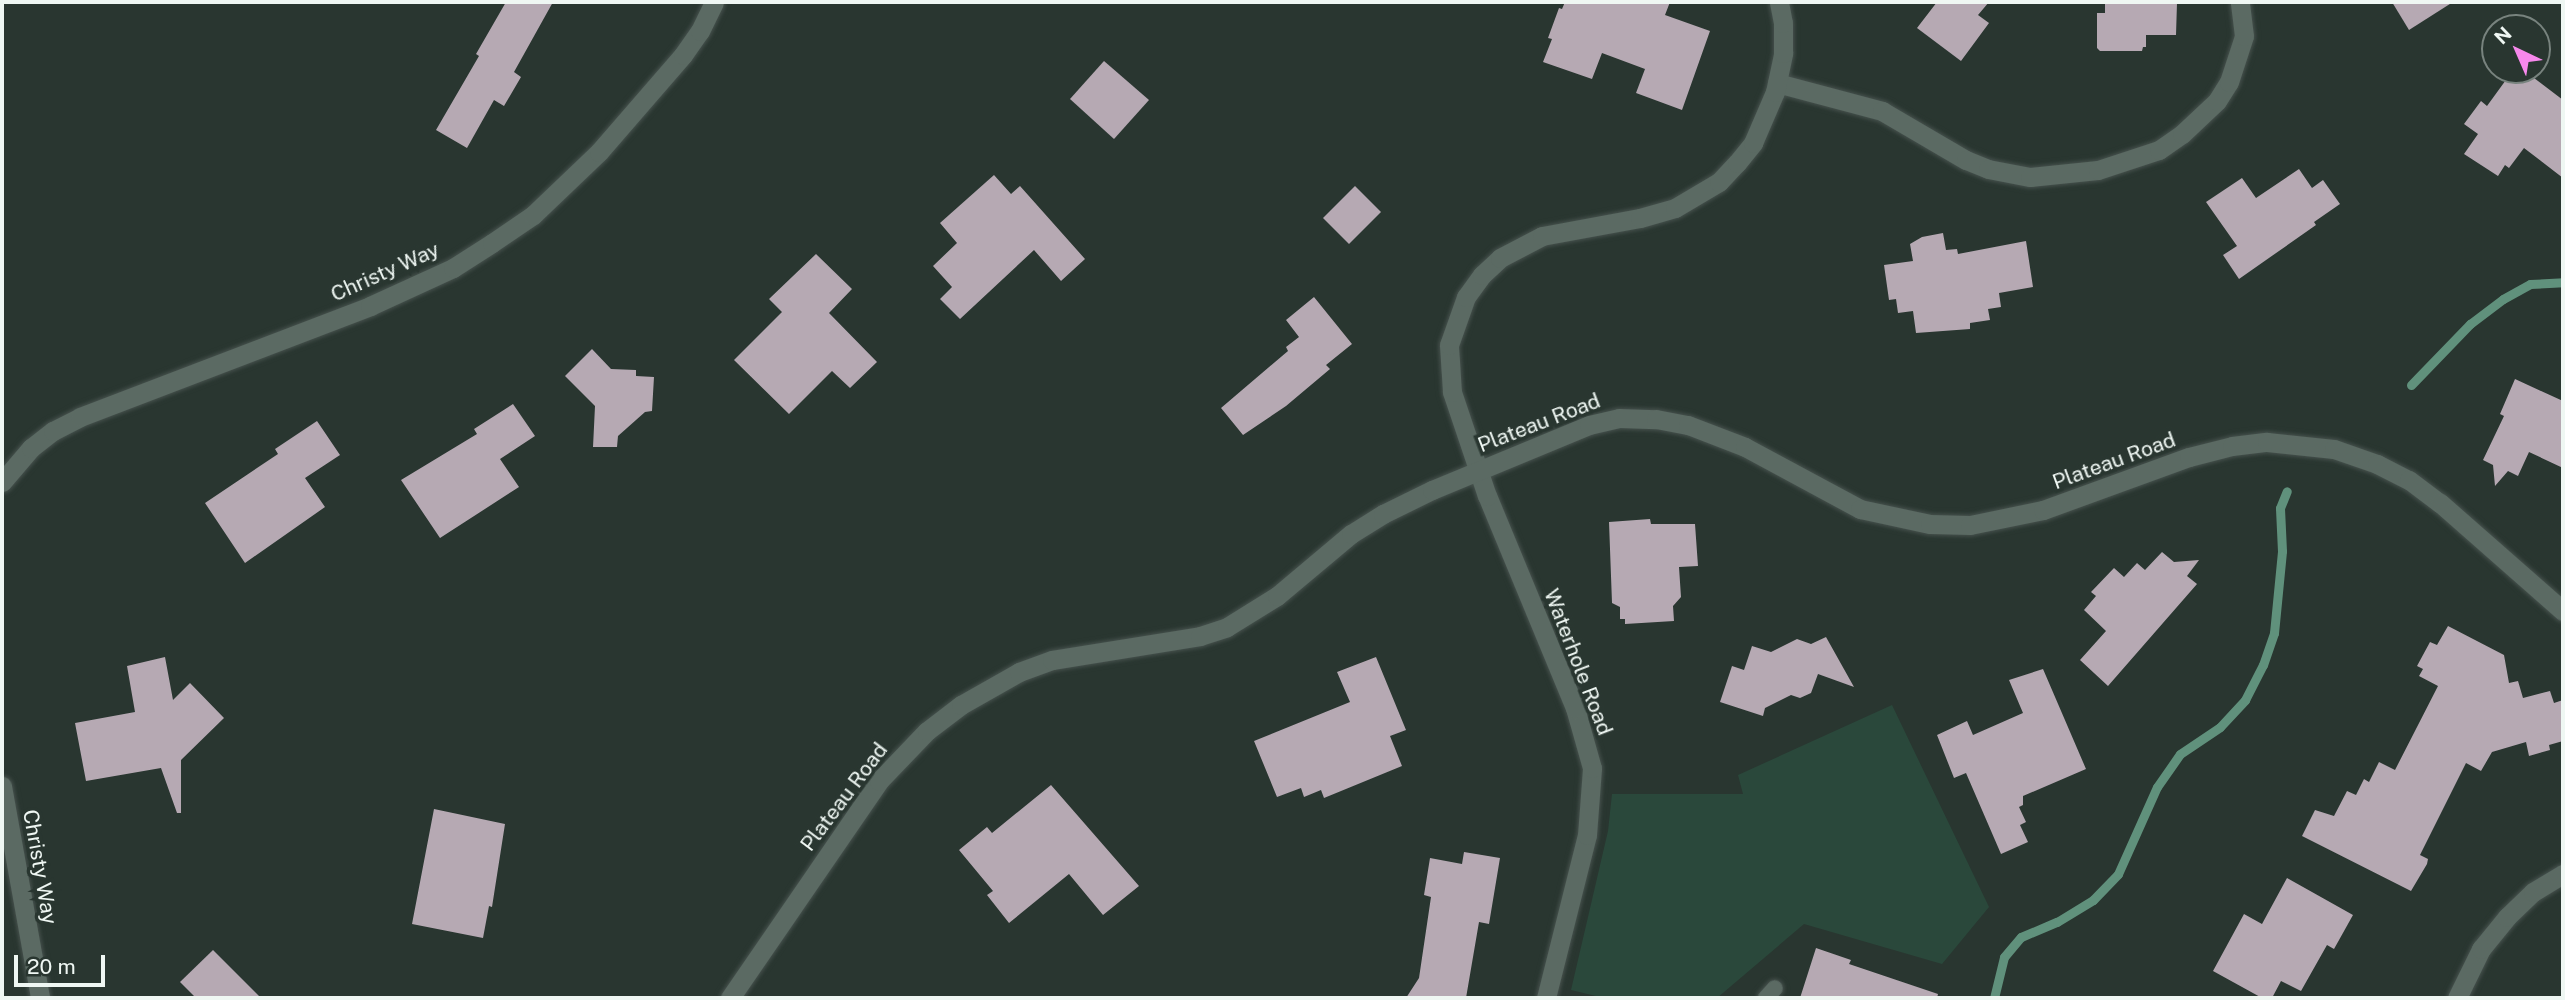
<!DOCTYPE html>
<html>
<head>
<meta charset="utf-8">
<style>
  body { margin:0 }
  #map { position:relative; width:2565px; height:1000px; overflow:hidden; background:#293630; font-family:"Public Sans",sans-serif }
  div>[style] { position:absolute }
  .green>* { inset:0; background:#2a483b }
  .stream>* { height:9px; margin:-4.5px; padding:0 4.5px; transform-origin:4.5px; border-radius:4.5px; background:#60917c }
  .building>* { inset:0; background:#b6a9b3 }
  .roads { filter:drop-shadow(0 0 2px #46514d) drop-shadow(0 0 2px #46514d) }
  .service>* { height:16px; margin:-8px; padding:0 8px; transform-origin:8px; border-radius:8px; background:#5b6a63 }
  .minor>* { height:19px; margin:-9.5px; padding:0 9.5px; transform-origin:9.5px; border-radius:9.5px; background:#5b6a63 }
  .tertiary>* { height:19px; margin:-9.5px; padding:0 9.5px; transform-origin:9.5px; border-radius:9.5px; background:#5b6a63 }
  span { translate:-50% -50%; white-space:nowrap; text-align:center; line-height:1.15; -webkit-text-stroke:7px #293630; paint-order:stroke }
  .street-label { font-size:21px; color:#eff7f3 }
  .frame { position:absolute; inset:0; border:4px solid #eff7f3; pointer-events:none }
  .north { position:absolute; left:2481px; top:14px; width:70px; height:70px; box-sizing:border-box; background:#293630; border:2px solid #78837e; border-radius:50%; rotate:316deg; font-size:19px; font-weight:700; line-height:28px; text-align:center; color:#eff7f3 }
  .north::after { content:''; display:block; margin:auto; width:24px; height:32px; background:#f788ec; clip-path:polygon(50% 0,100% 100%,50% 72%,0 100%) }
  .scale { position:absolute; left:14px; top:955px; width:91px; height:32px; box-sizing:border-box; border:4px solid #eff7f3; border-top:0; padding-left:9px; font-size:21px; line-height:24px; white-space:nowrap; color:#eff7f3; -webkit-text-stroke:5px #293630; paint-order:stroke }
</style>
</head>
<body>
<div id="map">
  <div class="green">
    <i style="clip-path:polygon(1892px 705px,1989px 907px,1942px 964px,1804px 924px,1717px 998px,1604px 998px,1571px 990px,1608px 831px,1612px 794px,1743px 794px,1738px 775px)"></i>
  </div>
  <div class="stream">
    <i style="left:2411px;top:385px;width:85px;rotate:-46deg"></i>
    <i style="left:2470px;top:324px;width:41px;rotate:-37.1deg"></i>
    <i style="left:2503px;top:299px;width:31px;rotate:-29deg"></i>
    <i style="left:2530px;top:284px;width:33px;rotate:-3deg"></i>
    <i style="left:1994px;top:998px;width:42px;rotate:-76.3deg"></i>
    <i style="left:2004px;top:957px;width:26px;rotate:-50deg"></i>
    <i style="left:2021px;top:937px;width:39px;rotate:-23deg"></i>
    <i style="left:2057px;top:922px;width:42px;rotate:-31.4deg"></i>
    <i style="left:2093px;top:900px;width:36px;rotate:-46deg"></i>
    <i style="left:2118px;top:874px;width:95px;rotate:-65.9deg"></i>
    <i style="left:2157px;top:787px;width:40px;rotate:-55.1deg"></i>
    <i style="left:2180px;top:754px;width:48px;rotate:-34deg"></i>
    <i style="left:2220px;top:727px;width:37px;rotate:-47deg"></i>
    <i style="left:2245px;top:700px;width:39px;rotate:-63deg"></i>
    <i style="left:2263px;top:665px;width:34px;rotate:-71deg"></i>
    <i style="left:2274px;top:633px;width:82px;rotate:-84.4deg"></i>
    <i style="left:2282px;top:551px;width:43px;rotate:-92.7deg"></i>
    <i style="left:2280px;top:508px;width:18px;rotate:-68deg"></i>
  </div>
  <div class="building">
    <i style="clip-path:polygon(506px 2px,553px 2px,514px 72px,521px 77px,504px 106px,494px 100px,467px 148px,436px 130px,479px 56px,476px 54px)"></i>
    <i style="clip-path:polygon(1565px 2px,1670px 2px,1665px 15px,1710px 31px,1682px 110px,1636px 93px,1645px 69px,1602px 53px,1592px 79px,1543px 62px,1552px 39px,1548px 38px,1559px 8px,1562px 9px)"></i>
    <i style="clip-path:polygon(1937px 2px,1989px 2px,1978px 15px,1989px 23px,1961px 61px,1917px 28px)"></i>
    <i style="clip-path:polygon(2105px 2px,2177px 3px,2176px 35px,2146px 35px,2146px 47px,2143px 47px,2142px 51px,2100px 51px,2097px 48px,2097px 13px,2105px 13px)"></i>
    <i style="clip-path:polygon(2392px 2px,2453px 2px,2409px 30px)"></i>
    <i style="clip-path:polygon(1104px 61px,1149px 100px,1114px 139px,1070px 99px)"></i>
    <i style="clip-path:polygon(2526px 72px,2563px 100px,2563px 178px,2524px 148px,2509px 168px,2505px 165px,2498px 176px,2464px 154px,2478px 134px,2464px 124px,2481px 101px,2487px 106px,2511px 73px,2520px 79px)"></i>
    <i style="clip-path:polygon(2299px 169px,2312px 188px,2323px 180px,2340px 204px,2314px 222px,2316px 225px,2239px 279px,2223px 255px,2237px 246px,2206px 202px,2242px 178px,2256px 198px)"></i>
    <i style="clip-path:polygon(994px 175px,1011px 194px,1020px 186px,1085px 259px,1061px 281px,1034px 250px,960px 319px,940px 299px,952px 287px,933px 266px,957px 243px,940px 223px)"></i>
    <i style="clip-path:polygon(1355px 186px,1381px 212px,1349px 244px,1323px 218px)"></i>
    <i style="clip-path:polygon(1943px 233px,1946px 250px,1957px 249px,1958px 254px,2026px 241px,2033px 287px,1999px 293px,2001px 307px,1988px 309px,1990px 320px,1970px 323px,1970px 329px,1916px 333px,1913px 311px,1898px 313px,1896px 299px,1889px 300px,1884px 265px,1913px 261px,1910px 244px,1922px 237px)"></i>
    <i style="clip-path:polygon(816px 254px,852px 289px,829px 313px,877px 362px,850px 388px,832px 371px,789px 414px,734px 360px,782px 312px,769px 299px)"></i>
    <i style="clip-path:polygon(1314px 297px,1352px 344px,1326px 365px,1330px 369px,1286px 406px,1243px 435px,1221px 408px,1288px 351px,1286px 347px,1299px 337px,1286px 320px)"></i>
    <i style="clip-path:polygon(592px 349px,611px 369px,636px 370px,636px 376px,654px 377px,652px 411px,645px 412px,618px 436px,617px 447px,593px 447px,595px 406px,565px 376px)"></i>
    <i style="clip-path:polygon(2515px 379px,2563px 401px,2563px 468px,2529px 452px,2518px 476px,2508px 471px,2495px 486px,2493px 465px,2483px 460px,2504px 416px,2500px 414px)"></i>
    <i style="clip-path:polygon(513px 404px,535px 436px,500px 459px,519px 487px,440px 538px,401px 480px,477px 434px,474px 429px)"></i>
    <i style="clip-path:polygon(317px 421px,340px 455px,305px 478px,325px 507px,245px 563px,205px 503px,278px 454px,275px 449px)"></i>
    <i style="clip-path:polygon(1650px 519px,1651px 524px,1695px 524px,1698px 566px,1679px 567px,1681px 597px,1673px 606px,1674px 621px,1625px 624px,1625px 619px,1620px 619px,1620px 607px,1612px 603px,1609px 522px)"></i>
    <i style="clip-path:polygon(2162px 552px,2174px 562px,2199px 560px,2187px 576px,2197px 584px,2108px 686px,2080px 660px,2106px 631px,2084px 610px,2096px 596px,2091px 592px,2114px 568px,2124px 577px,2137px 563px,2145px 570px)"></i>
    <i style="clip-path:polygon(2448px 626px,2504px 655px,2509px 683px,2518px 681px,2523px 698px,2550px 691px,2554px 703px,2563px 700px,2563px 741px,2549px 745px,2550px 750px,2529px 756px,2526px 742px,2492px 752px,2481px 771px,2466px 763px,2420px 855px,2428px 859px,2427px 864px,2411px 891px,2302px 836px,2315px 810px,2334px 816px,2347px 791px,2356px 795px,2364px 779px,2369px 782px,2379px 762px,2395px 770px,2438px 686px,2419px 676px,2423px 669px,2417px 666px,2430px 642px,2437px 645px)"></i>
    <i style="clip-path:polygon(1826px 637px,1854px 687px,1818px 674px,1811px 693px,1800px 698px,1791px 695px,1765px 708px,1763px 716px,1720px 702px,1732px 666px,1744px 670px,1752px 646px,1771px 652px,1797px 639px,1811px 644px)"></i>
    <i style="clip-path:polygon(165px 657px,173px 700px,190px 683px,224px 718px,181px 760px,181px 813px,177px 813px,161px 768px,86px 781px,75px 723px,135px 712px,127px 666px)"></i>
    <i style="clip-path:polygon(1376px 657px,1406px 730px,1390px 736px,1402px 766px,1324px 798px,1321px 790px,1304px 797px,1301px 788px,1277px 797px,1254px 741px,1350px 702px,1337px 672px)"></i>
    <i style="clip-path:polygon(2043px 669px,2086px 769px,2023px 796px,2023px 805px,2019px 807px,2026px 822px,2020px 825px,2028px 842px,2001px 854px,1966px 773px,1954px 778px,1937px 735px,1967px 721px,1973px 735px,2023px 713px,2009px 680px)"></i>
    <i style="clip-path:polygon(1051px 785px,1139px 886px,1103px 915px,1069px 874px,1009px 923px,987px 895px,993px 891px,959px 850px,987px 827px,992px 833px)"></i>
    <i style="clip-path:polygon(434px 809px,505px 824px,492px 907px,489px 906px,483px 938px,412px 924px)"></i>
    <i style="clip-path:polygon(1464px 852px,1500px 858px,1489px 924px,1479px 922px,1466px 998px,1406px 998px,1419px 978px,1431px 897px,1424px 895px,1430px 858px,1462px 864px)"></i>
    <i style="clip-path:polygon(2287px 878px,2353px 915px,2334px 949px,2327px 945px,2301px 991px,2281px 981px,2272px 998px,2262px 998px,2213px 971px,2244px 914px,2262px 924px)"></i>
    <i style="clip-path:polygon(1816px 948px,1851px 960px,1849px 964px,1938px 994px,1937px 998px,1800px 998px)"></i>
    <i style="clip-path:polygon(213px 950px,261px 998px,196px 998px,180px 982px)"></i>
  </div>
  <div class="roads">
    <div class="service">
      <i style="left:1766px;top:998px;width:13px;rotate:-48deg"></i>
    </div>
    <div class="minor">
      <i style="left:1777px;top:83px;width:109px;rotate:14.9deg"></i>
      <i style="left:1882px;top:111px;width:97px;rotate:30.3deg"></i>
      <i style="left:1966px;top:160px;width:24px;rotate:22deg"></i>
      <i style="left:1988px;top:169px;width:43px;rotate:10.8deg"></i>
      <i style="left:2030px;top:177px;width:68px;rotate:-5.9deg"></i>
      <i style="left:2098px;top:170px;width:64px;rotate:-18.2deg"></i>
      <i style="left:2159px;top:150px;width:28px;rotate:-35deg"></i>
      <i style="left:2182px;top:134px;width:48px;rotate:-43.3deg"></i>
      <i style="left:2217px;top:101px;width:22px;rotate:-58deg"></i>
      <i style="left:2229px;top:82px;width:48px;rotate:-71.9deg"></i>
      <i style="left:2244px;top:36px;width:34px;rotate:-97deg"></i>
      <i style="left:2px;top:482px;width:45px;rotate:-49.5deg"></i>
      <i style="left:31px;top:448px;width:28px;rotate:-38deg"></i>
      <i style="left:53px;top:431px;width:30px;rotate:-27deg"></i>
      <i style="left:80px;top:417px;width:311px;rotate:-20.9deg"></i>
      <i style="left:370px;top:306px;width:91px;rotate:-24.6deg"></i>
      <i style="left:453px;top:268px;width:46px;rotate:-32.7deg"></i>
      <i style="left:492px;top:243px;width:50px;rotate:-34.3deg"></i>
      <i style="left:533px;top:215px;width:91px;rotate:-43.7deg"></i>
      <i style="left:599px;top:152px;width:128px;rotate:-49.1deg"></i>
      <i style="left:683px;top:55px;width:29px;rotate:-55deg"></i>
      <i style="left:700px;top:31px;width:32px;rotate:-64deg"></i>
      <i style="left:2px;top:786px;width:215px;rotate:79.8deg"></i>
      <i style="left:1546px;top:998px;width:168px;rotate:-75.9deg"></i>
      <i style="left:1587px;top:835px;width:67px;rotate:-85.7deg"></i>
      <i style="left:1592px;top:768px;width:62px;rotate:-105.8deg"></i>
      <i style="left:1575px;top:708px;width:230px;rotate:-112.5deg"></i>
      <i style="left:1487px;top:496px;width:110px;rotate:-108.6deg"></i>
      <i style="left:1452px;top:392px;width:47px;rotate:-93.7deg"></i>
      <i style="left:1449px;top:345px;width:51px;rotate:-70.5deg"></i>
      <i style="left:1466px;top:297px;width:27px;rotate:-54deg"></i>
      <i style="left:1482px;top:275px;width:25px;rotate:-43deg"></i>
      <i style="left:1500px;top:258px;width:47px;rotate:-27.6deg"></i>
      <i style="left:1542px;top:236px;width:100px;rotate:-10.4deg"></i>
      <i style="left:1640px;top:218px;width:36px;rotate:-16deg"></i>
      <i style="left:1675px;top:208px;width:51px;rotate:-30.6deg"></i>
      <i style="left:1719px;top:182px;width:26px;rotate:-47deg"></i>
      <i style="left:1737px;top:163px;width:26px;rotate:-51deg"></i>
      <i style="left:1753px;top:143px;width:56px;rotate:-66.7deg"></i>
      <i style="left:1775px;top:92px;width:40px;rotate:-78deg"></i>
      <i style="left:1783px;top:53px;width:30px;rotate:-90deg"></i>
      <i style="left:1783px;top:23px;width:21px;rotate:-101deg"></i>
    </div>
    <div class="tertiary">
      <i style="left:730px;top:998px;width:263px;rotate:-55.5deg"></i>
      <i style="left:879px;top:781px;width:69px;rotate:-46.2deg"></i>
      <i style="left:927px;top:731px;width:43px;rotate:-37.4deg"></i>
      <i style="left:961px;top:705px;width:67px;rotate:-29.6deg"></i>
      <i style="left:1019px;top:672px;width:35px;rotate:-20deg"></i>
      <i style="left:1052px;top:660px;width:150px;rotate:-9.2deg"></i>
      <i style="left:1200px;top:636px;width:28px;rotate:-18deg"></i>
      <i style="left:1227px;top:627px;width:59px;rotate:-31.8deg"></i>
      <i style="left:1277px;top:596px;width:97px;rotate:-40deg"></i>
      <i style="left:1351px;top:534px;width:38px;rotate:-32deg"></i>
      <i style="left:1383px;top:514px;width:55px;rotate:-26.1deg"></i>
      <i style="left:1432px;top:490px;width:170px;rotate:-22.5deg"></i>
      <i style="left:1589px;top:425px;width:31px;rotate:-13deg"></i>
      <i style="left:1619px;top:418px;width:37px;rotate:2deg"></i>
      <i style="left:1656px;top:419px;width:33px;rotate:11deg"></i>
      <i style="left:1688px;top:425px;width:61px;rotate:21.1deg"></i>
      <i style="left:1745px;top:447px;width:131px;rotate:28.3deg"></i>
      <i style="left:1860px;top:509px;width:72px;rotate:12.1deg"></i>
      <i style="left:1930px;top:524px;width:40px;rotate:1.4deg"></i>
      <i style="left:1970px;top:525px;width:75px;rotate:-11.6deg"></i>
      <i style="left:2043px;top:510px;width:155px;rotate:-20deg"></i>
      <i style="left:2189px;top:457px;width:44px;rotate:-14.3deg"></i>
      <i style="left:2232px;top:446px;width:35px;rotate:-7deg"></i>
      <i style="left:2267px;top:442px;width:67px;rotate:6deg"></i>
      <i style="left:2334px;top:449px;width:46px;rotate:19.2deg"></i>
      <i style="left:2377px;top:464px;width:36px;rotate:27deg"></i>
      <i style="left:2409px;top:480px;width:39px;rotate:37deg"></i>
      <i style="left:2440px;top:503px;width:164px;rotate:41.3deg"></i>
      <i style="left:2457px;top:998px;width:55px;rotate:-63.9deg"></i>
      <i style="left:2481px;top:949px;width:41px;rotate:-50.9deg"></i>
      <i style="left:2507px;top:917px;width:36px;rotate:-44deg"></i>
      <i style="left:2533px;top:892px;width:35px;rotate:-31deg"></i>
    </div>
  </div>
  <div class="street-label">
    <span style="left:385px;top:272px;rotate:-24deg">Christy Way</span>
    <span style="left:1539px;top:423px;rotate:-21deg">Plateau Road</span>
    <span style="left:2114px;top:461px;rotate:-20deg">Plateau Road</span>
    <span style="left:1578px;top:662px;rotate:69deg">Waterhole Road</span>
    <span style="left:844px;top:797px;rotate:-53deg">Plateau Road</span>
    <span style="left:40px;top:867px;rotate:80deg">Christy Way</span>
  </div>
  <div class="frame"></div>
  <div class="north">N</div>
  <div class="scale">20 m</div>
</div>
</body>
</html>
